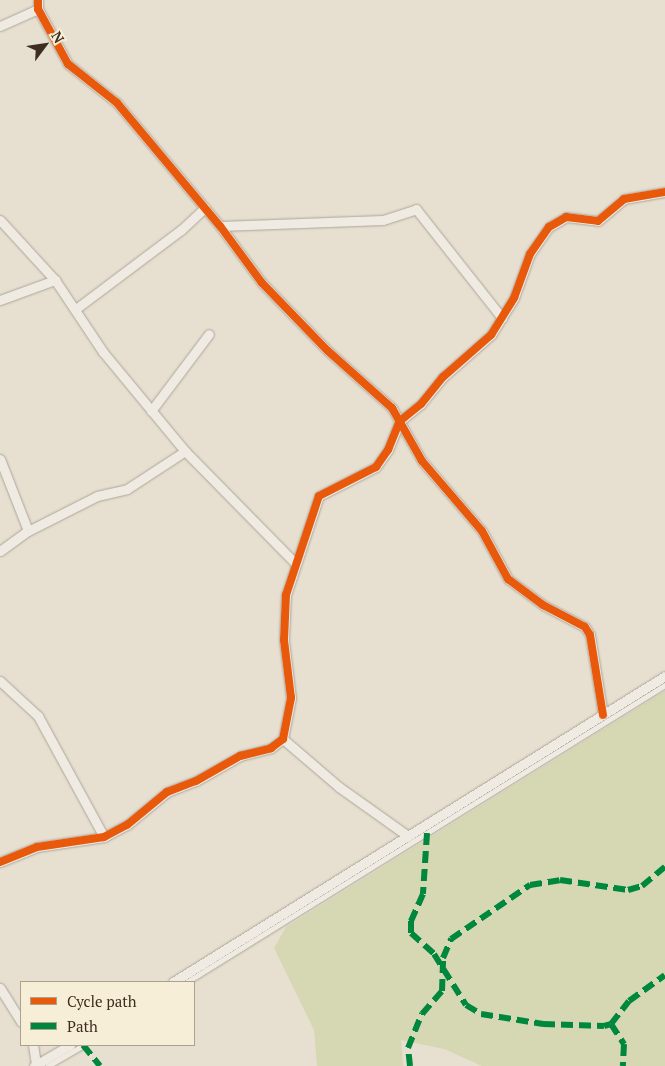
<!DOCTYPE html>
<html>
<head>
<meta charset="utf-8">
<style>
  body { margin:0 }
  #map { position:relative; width:665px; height:1066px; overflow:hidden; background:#e7e0d1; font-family:"PT Serif",serif }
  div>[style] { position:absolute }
  .green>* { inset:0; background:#d6d7b3 }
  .roads { filter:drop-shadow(0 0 1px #ada599) drop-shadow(0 0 1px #ada599) }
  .lane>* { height:4.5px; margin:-2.25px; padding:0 2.25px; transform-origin:2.25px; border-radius:2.25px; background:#efebe3 }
  .street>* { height:9px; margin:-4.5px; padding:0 4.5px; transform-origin:4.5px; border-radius:4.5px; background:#efebe3 }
  .quiet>* { height:6px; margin-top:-3px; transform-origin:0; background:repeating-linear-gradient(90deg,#00873e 0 12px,transparent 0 18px) }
  .cycleway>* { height:8px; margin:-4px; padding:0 4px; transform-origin:4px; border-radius:4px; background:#e8590c }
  span { translate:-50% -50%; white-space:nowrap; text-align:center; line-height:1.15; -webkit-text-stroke:4px #f7eed8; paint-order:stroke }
  .legend { position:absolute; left:20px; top:981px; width:175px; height:65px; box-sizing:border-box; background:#f7eed8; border:1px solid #ada18e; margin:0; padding:6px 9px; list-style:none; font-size:15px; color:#3d2e20 }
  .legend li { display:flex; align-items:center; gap:10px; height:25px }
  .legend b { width:25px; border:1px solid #ada18e }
  .north { position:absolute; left:20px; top:20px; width:50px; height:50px; -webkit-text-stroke:4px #f7eed8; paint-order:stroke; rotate:59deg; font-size:14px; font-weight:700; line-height:20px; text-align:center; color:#3d2e20 }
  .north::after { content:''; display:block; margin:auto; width:18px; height:22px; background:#3d2e20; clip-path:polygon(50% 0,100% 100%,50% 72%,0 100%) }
</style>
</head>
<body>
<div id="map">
  <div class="green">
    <i style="clip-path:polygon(665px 691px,665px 1066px,482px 1066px,444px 1049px,401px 1040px,403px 1066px,317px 1066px,314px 1030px,274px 948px,286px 927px)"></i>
  </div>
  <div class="roads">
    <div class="lane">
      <i style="left:187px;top:982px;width:563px;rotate:-31.85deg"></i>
      <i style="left:48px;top:1066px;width:42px;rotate:-30.3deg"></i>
    </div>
    <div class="street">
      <i style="left:38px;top:0;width:9px;rotate:90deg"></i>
      <i style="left:38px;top:9px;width:63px;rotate:61.4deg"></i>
      <i style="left:68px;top:64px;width:63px;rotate:38.5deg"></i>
      <i style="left:117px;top:103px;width:160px;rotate:50.1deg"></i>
      <i style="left:220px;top:226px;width:71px;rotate:53.6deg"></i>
      <i style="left:262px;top:283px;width:95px;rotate:45.9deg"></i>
      <i style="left:328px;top:351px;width:86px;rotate:41.7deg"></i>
      <i style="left:392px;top:408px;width:61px;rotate:60.5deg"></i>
      <i style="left:422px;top:461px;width:92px;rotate:49.4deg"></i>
      <i style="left:482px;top:531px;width:55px;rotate:61.6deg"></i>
      <i style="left:508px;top:579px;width:44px;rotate:36.6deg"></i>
      <i style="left:543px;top:605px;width:47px;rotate:27.6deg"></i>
      <i style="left:585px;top:627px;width:9px;rotate:58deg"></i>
      <i style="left:590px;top:635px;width:81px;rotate:80.8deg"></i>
      <i style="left:0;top:26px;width:42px;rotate:-24.1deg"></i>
      <i style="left:0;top:220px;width:81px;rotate:47.5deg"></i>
      <i style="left:55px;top:280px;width:87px;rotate:56.3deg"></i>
      <i style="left:103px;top:352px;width:129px;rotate:50.4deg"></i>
      <i style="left:185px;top:451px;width:158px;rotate:45.5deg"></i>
      <i style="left:220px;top:226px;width:163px;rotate:-2.1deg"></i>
      <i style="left:383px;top:220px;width:35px;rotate:-18deg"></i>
      <i style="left:416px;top:209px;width:139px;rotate:51.7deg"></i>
      <i style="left:0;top:300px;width:59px;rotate:-20deg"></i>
      <i style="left:77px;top:308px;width:130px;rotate:-36.9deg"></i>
      <i style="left:181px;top:230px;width:33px;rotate:-43deg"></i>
      <i style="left:151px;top:411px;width:96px;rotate:-53deg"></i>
      <i style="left:0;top:459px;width:77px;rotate:68.7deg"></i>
      <i style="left:0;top:551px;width:34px;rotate:-36deg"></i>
      <i style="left:28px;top:531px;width:77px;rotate:-26.9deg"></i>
      <i style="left:97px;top:496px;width:31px;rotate:-13deg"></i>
      <i style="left:127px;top:489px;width:69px;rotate:-33.2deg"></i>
      <i style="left:0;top:681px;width:52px;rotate:42.6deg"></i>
      <i style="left:38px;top:716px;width:138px;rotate:61.4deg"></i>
      <i style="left:283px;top:739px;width:74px;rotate:40.6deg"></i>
      <i style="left:339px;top:787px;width:85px;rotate:35.4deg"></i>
      <i style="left:0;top:862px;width:40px;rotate:-22deg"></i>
      <i style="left:37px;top:847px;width:68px;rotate:-8.5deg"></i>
      <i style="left:104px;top:837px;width:26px;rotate:-28deg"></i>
      <i style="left:127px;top:825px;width:52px;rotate:-39.5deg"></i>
      <i style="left:167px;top:792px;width:31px;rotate:-21deg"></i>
      <i style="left:196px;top:781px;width:51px;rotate:-29.6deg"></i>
      <i style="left:240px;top:756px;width:32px;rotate:-14deg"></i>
      <i style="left:271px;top:748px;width:15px;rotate:-37deg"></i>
      <i style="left:283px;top:739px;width:42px;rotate:-79deg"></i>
      <i style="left:291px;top:698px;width:58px;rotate:-96.9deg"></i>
      <i style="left:284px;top:640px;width:45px;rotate:-87.5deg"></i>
      <i style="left:286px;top:595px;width:104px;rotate:-71.6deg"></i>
      <i style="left:319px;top:496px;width:64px;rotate:-27deg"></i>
      <i style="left:376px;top:467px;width:21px;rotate:-55deg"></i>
      <i style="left:388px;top:450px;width:31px;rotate:-68deg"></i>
      <i style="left:400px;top:421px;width:27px;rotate:-39deg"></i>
      <i style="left:421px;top:404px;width:35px;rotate:-51deg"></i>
      <i style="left:443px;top:377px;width:64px;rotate:-41.2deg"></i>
      <i style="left:491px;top:335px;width:44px;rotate:-58.1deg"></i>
      <i style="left:514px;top:298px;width:47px;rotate:-70deg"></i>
      <i style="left:530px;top:254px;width:33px;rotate:-55deg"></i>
      <i style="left:549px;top:227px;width:20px;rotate:-30deg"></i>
      <i style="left:566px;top:217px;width:32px;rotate:7deg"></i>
      <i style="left:598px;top:221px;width:34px;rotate:-40deg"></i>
      <i style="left:624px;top:199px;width:42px;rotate:-9.7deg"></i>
      <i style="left:173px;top:982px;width:579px;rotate:-31.88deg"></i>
      <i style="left:0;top:988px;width:40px;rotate:58deg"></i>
      <i style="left:33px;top:1045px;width:20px;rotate:81deg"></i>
      <i style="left:34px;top:1066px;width:42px;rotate:-30.3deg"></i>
    </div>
  </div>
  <div class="quiet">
    <i style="left:427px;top:833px;width:61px;rotate:93.8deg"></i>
    <i style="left:423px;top:894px;width:30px;rotate:114deg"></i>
    <i style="left:411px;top:921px;width:12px;rotate:90deg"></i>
    <i style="left:411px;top:933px;width:31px;rotate:42deg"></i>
    <i style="left:434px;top:954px;width:60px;rotate:57.9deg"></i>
    <i style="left:466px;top:1005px;width:17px;rotate:31deg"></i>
    <i style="left:481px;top:1014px;width:63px;rotate:9.2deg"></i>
    <i style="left:543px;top:1024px;width:61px;rotate:1.9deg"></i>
    <i style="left:604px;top:1026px;width:7px;rotate:-16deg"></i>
    <i style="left:611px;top:1024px;width:29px;rotate:-52deg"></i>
    <i style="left:629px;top:1001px;width:44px;rotate:-35.8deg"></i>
    <i style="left:611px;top:1024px;width:24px;rotate:57deg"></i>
    <i style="left:624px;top:1044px;width:22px;rotate:93deg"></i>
    <i style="left:83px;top:1045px;width:27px;rotate:51deg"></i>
    <i style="left:410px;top:1066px;width:18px;rotate:-96deg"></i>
    <i style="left:408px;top:1048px;width:37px;rotate:-68deg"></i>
    <i style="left:422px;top:1014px;width:30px;rotate:-49deg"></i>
    <i style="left:442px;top:991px;width:33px;rotate:-88deg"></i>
    <i style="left:443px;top:958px;width:21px;rotate:-67deg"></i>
    <i style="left:451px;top:939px;width:96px;rotate:-34.4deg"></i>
    <i style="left:530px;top:885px;width:30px;rotate:-9deg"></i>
    <i style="left:560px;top:880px;width:69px;rotate:8.4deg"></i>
    <i style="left:628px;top:890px;width:15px;rotate:-16deg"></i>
    <i style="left:642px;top:886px;width:30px;rotate:-40deg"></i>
  </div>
  <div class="cycleway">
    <i style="left:38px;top:0;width:9px;rotate:90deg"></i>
    <i style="left:38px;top:9px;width:63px;rotate:61.4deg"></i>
    <i style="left:68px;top:64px;width:63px;rotate:38.5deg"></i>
    <i style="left:117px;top:103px;width:160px;rotate:50.1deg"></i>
    <i style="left:220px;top:226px;width:71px;rotate:53.6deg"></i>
    <i style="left:262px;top:283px;width:95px;rotate:45.9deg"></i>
    <i style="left:328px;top:351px;width:86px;rotate:41.7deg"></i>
    <i style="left:392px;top:408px;width:61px;rotate:60.5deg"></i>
    <i style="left:422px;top:461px;width:92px;rotate:49.4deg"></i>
    <i style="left:482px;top:531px;width:55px;rotate:61.6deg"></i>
    <i style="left:508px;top:579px;width:44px;rotate:36.6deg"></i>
    <i style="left:543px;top:605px;width:47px;rotate:27.6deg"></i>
    <i style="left:585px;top:627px;width:9px;rotate:58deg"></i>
    <i style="left:590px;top:635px;width:81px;rotate:80.8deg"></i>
    <i style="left:0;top:862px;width:40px;rotate:-22deg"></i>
    <i style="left:37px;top:847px;width:68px;rotate:-8.5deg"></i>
    <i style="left:104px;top:837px;width:26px;rotate:-28deg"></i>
    <i style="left:127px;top:825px;width:52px;rotate:-39.5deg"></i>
    <i style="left:167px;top:792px;width:31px;rotate:-21deg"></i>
    <i style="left:196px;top:781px;width:51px;rotate:-29.6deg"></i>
    <i style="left:240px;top:756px;width:32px;rotate:-14deg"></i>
    <i style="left:271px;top:748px;width:15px;rotate:-37deg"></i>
    <i style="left:283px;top:739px;width:42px;rotate:-79deg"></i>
    <i style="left:291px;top:698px;width:58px;rotate:-96.9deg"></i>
    <i style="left:284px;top:640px;width:45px;rotate:-87.5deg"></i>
    <i style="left:286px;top:595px;width:104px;rotate:-71.6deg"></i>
    <i style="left:319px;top:496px;width:64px;rotate:-27deg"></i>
    <i style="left:376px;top:467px;width:21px;rotate:-55deg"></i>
    <i style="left:388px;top:450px;width:31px;rotate:-68deg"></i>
    <i style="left:400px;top:421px;width:27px;rotate:-39deg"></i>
    <i style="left:421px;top:404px;width:35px;rotate:-51deg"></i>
    <i style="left:443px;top:377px;width:64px;rotate:-41.2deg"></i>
    <i style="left:491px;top:335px;width:44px;rotate:-58.1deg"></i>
    <i style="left:514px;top:298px;width:47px;rotate:-70deg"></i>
    <i style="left:530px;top:254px;width:33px;rotate:-55deg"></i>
    <i style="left:549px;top:227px;width:20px;rotate:-30deg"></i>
    <i style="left:566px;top:217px;width:32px;rotate:7deg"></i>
    <i style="left:598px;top:221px;width:34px;rotate:-40deg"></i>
    <i style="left:624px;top:199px;width:42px;rotate:-9.7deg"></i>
  </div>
  <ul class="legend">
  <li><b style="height:6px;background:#e8590c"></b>Cycle path</li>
  <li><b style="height:6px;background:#00873e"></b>Path</li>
  </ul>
  <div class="north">N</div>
</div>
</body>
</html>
